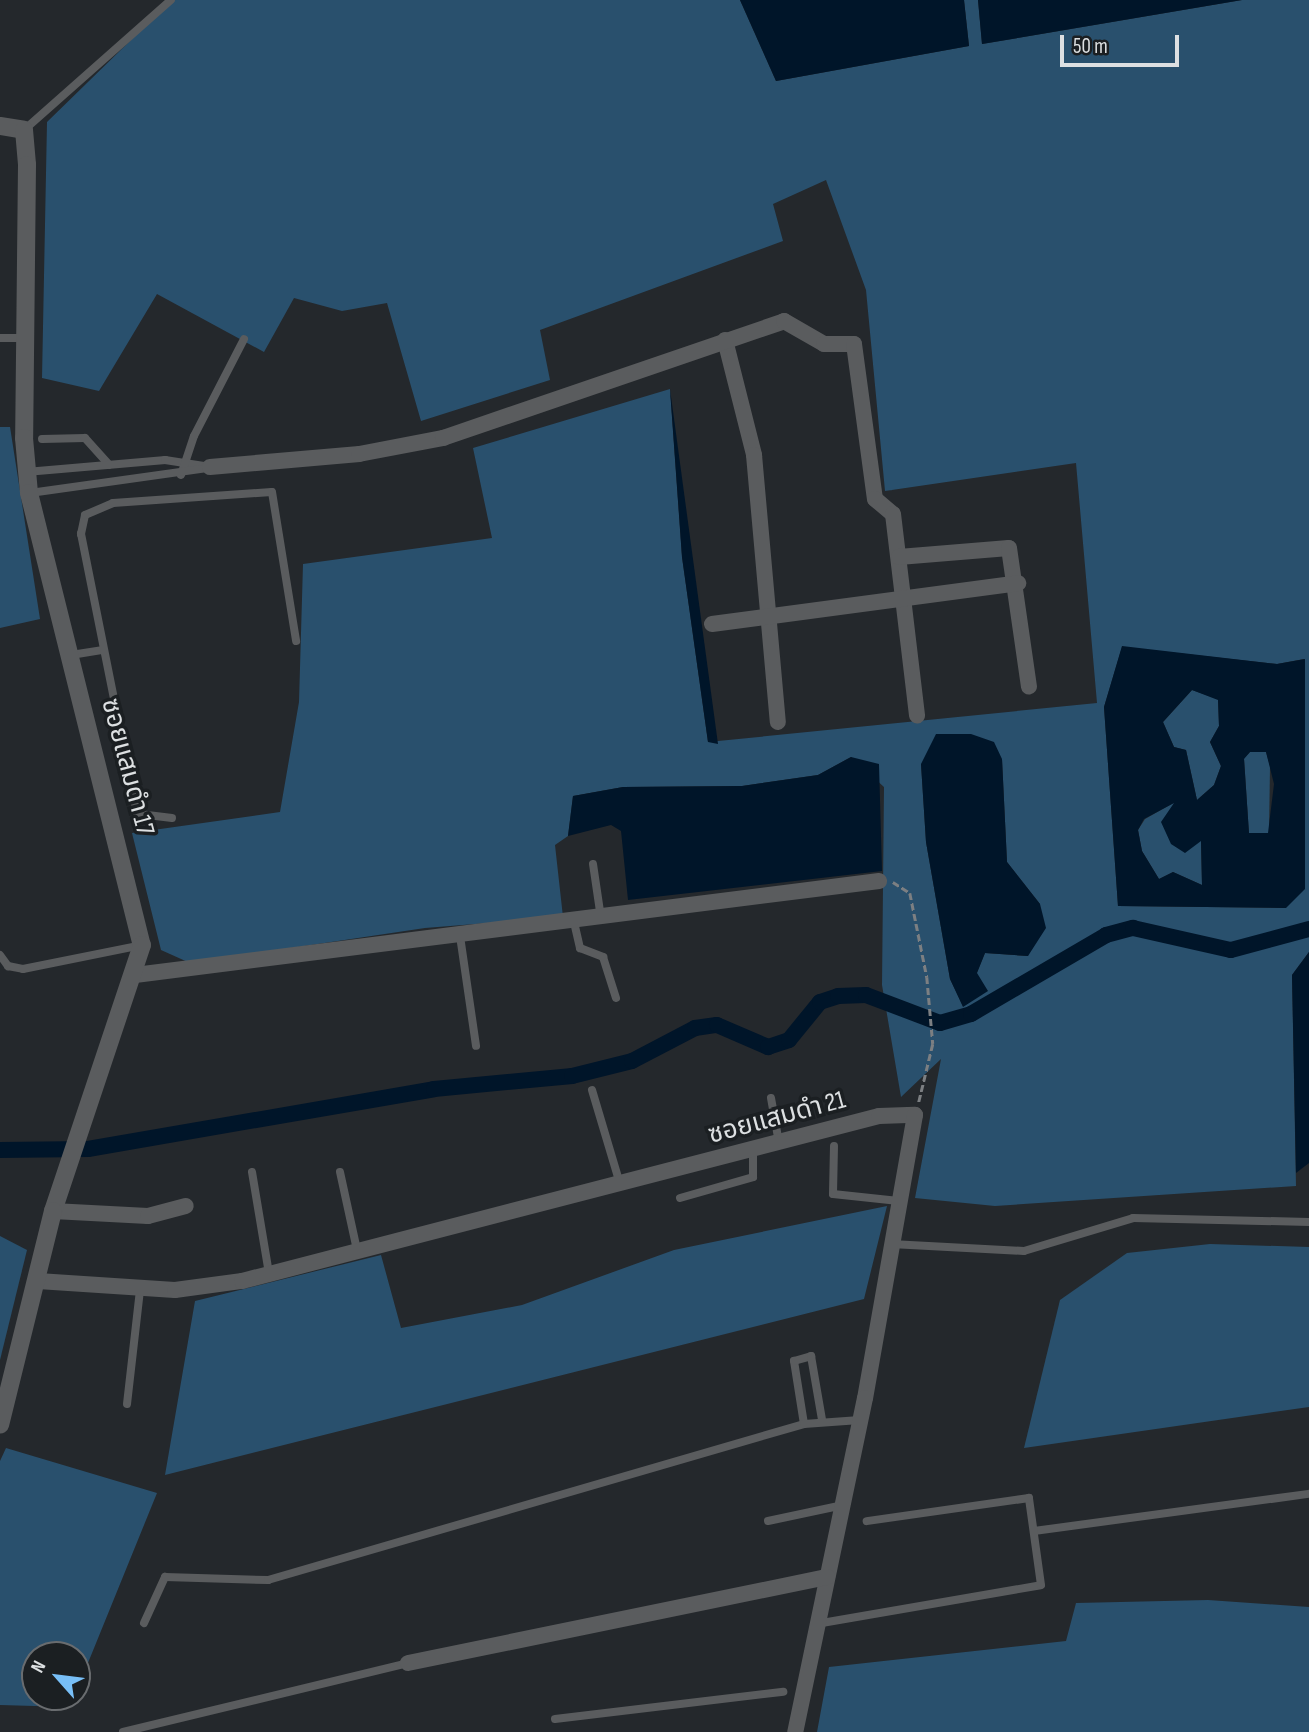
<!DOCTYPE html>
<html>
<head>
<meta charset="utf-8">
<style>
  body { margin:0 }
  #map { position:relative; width:1309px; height:1732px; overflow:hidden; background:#24282c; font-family:"Sofia Sans Condensed","Noto Sans Thai",sans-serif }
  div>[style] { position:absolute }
  .green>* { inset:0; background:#29506d }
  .water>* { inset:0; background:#001529 }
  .canal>* { height:16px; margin:-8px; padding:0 8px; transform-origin:8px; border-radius:8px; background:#001529 }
  .path>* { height:2.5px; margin-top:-1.25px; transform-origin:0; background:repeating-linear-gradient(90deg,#7c7f82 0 7px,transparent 0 10.5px) }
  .service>* { height:8px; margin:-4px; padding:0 4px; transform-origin:4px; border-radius:4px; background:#5a5c5e }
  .minor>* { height:16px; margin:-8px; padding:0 8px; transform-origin:8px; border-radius:8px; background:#5a5c5e }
  .tertiary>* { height:18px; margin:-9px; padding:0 9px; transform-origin:9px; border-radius:9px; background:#5a5c5e }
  span { translate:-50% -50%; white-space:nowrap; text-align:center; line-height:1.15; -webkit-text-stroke:7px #1b1f22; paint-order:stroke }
  .street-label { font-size:26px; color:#dde0e2 }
  .north { position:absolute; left:21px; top:1641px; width:70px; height:70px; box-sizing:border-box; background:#1b1f22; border:2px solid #696c6f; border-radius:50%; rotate:298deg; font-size:19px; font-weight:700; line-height:28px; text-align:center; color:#dde0e2 }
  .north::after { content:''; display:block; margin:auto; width:24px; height:32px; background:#78bff7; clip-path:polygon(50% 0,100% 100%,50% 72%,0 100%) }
  .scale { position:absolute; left:1060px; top:35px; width:119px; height:32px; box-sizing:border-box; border:4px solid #dde0e2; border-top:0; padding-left:9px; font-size:21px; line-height:24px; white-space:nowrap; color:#dde0e2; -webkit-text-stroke:5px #1b1f22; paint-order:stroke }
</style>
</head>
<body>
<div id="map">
  <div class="green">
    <i style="clip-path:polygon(evenodd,172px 0,740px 0,776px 81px,969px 46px,964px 0,978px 0,982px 44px,1242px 0,1309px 0,1309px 952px,1292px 975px,1296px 1186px,995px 1206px,915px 1198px,941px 1059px,901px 1097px,882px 985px,884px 787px,851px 757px,818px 775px,742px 786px,623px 787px,573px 796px,568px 836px,555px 845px,563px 917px,425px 928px,190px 963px,161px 950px,132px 833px,280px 812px,299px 702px,303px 564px,492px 538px,473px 448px,670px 389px,682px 557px,708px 742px,1097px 703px,1076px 463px,885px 491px,866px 290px,826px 180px,773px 204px,783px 241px,540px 330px,550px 380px,421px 421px,387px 303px,342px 311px,294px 298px,264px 352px,157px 294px,99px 391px,42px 378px,47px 122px,172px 0,1122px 647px,1277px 664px,1304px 659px,1286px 908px,1118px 906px,1104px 707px,1122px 647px,172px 0,1002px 759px,1007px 862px,1040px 904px,1028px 956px,985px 953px,963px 1006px,950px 979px,926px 842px,921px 764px,1002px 759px)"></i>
    <i style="clip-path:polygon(0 427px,10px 427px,40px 619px,0 628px)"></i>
    <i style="clip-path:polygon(1192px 690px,1218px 699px,1219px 726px,1210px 742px,1221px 766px,1214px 785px,1197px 800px,1186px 750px,1174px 747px,1163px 722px)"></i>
    <i style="clip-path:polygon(1250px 752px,1266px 752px,1270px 766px,1269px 833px,1249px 834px,1244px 758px)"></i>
    <i style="clip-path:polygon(1175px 802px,1201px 841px,1202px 885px,1173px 872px,1159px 879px,1142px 851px,1138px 830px,1145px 819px)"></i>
    <i style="clip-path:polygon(887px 1206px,864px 1299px,165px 1475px,195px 1301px,381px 1255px,401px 1328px,522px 1305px,674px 1250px)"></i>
    <i style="clip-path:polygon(0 1236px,27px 1250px,0 1360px)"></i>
    <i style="clip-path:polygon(1210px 1244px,1309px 1247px,1309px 1407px,1024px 1448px,1060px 1300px,1127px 1253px)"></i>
    <i style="clip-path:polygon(6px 1448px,157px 1493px,77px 1690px,77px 1655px,35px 1655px,35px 1697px,74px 1697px,69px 1707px,0 1705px,0 1461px)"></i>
    <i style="clip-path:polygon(1208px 1600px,1309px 1607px,1309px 1732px,817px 1732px,829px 1667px,1066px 1641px,1076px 1603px)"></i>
  </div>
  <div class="water">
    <i style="clip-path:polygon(740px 0,964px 0,969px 46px,776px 81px)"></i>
    <i style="clip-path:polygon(978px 0,1242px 0,982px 44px)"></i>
    <i style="clip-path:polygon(670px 389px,718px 744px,708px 742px,682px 557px)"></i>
    <i style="clip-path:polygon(evenodd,1122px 646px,1277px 664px,1305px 659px,1305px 889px,1286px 908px,1118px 906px,1104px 707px,1122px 646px,1192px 690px,1218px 700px,1219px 726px,1210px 742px,1221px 766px,1214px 785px,1197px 800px,1186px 750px,1174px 747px,1163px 722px,1192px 690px,1122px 646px,1250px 752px,1266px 752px,1274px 784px,1268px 833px,1249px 833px,1244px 759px,1250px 752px,1122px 646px,1174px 803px,1161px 822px,1171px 844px,1185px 853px,1201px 841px,1202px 885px,1173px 872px,1159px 879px,1142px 851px,1138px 830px,1144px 819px,1174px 803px)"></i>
    <i style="clip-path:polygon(936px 734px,971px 734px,994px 742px,1002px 759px,1007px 862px,1040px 904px,1046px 928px,1028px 956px,985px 953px,977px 973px,988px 991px,963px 1007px,950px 979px,926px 842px,921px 764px)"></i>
    <i style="clip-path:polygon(851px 757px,879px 764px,882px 871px,628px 900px,621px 831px,611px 825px,568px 836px,573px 796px,623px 787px,742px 786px,818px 775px)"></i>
    <i style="clip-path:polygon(1309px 952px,1309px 1163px,1296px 1173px,1292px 975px)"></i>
  </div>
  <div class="canal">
    <i style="left:0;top:1150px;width:88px;rotate:-0.7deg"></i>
    <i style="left:88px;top:1149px;width:351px;rotate:-9.8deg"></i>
    <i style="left:434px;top:1089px;width:139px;rotate:-5.4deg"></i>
    <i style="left:572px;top:1076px;width:62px;rotate:-14deg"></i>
    <i style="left:632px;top:1061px;width:71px;rotate:-27.6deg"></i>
    <i style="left:695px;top:1028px;width:22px;rotate:-8deg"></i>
    <i style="left:717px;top:1025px;width:56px;rotate:23.3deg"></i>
    <i style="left:768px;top:1047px;width:22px;rotate:-18deg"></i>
    <i style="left:789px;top:1040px;width:49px;rotate:-50.8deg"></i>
    <i style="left:820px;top:1002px;width:19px;rotate:-18deg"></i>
    <i style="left:838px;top:996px;width:28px;rotate:-2deg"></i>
    <i style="left:866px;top:995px;width:79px;rotate:20.7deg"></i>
    <i style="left:940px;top:1023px;width:32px;rotate:-16deg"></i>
    <i style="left:971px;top:1014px;width:156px;rotate:-30.3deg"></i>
    <i style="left:1106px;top:935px;width:28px;rotate:-15deg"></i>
    <i style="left:1133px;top:928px;width:100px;rotate:12.7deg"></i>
    <i style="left:1231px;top:950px;width:81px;rotate:-15.1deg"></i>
  </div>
  <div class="path">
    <i style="left:893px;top:882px;width:20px;rotate:33deg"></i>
    <i style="left:910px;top:893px;width:86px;rotate:78.6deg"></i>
    <i style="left:927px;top:977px;width:67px;rotate:84.9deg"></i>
    <i style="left:933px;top:1044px;width:60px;rotate:103.6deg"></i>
  </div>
  <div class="service">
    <i style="left:24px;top:130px;width:196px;rotate:-41.5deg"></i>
    <i style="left:0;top:338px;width:25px"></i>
    <i style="left:42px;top:439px;width:43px;rotate:-1.3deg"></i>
    <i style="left:85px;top:438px;width:36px;rotate:48deg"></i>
    <i style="left:26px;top:472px;width:140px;rotate:-4.9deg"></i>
    <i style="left:165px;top:460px;width:46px;rotate:8.8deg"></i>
    <i style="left:181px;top:475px;width:41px;rotate:-71.6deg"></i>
    <i style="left:194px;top:436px;width:109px;rotate:-62.7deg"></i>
    <i style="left:30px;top:493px;width:179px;rotate:-8deg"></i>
    <i style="left:71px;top:655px;width:31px;rotate:-9deg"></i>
    <i style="left:172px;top:818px;width:35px;rotate:-173deg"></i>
    <i style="left:137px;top:814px;width:286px;rotate:-101.3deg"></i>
    <i style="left:81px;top:534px;width:19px;rotate:-78deg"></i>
    <i style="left:85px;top:515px;width:30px;rotate:-23deg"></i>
    <i style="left:113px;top:503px;width:159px;rotate:-4deg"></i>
    <i style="left:272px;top:492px;width:151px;rotate:80.8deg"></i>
    <i style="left:593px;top:864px;width:55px;rotate:81.6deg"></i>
    <i style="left:574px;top:922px;width:27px;rotate:77deg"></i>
    <i style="left:580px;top:948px;width:25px;rotate:21deg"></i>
    <i style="left:603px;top:957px;width:43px;rotate:72.4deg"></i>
    <i style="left:460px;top:936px;width:111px;rotate:81.7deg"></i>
    <i style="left:0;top:955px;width:14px;rotate:54deg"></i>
    <i style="left:8px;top:966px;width:15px;rotate:11deg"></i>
    <i style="left:23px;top:969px;width:121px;rotate:-11.4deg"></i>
    <i style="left:592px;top:1090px;width:98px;rotate:73.4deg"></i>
    <i style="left:771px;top:1098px;width:46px;rotate:79.9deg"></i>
    <i style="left:834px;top:1146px;width:48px;rotate:91.2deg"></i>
    <i style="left:833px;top:1194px;width:66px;rotate:6.1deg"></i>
    <i style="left:252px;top:1172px;width:103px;rotate:80.5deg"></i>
    <i style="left:340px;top:1172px;width:80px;rotate:77.7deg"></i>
    <i style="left:680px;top:1198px;width:76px;rotate:-16deg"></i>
    <i style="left:753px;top:1177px;width:28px;rotate:-90deg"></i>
    <i style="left:891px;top:1244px;width:133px;rotate:3deg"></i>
    <i style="left:1024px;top:1251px;width:114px;rotate:-16.8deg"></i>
    <i style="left:1133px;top:1218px;width:176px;rotate:1.3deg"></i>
    <i style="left:127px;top:1404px;width:115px;rotate:-83.5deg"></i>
    <i style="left:804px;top:1424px;width:64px;rotate:-99deg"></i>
    <i style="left:794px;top:1361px;width:18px;rotate:-16deg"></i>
    <i style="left:811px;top:1356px;width:65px;rotate:80.2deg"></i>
    <i style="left:768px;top:1521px;width:77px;rotate:-12deg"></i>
    <i style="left:1034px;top:1531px;width:277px;rotate:-7.7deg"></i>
    <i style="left:144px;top:1623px;width:51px;rotate:-65.5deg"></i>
    <i style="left:165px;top:1577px;width:103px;rotate:1.7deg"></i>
    <i style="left:268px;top:1580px;width:558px;rotate:-16.23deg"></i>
    <i style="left:804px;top:1424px;width:56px;rotate:-4.1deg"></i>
    <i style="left:816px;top:1624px;width:228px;rotate:-9.8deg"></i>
    <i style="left:1041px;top:1585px;width:88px;rotate:-97.9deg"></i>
    <i style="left:1029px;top:1498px;width:164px;rotate:171.9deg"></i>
    <i style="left:555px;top:1719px;width:230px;rotate:-6.8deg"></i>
    <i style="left:123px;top:1732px;width:293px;rotate:-13.6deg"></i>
  </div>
  <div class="minor">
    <i style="left:725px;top:340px;width:119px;rotate:75.8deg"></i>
    <i style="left:754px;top:455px;width:268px;rotate:84.9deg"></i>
    <i style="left:210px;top:467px;width:150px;rotate:-5deg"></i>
    <i style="left:359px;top:454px;width:86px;rotate:-10.8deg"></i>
    <i style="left:443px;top:438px;width:361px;rotate:-18.9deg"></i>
    <i style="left:784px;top:321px;width:46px;rotate:29.9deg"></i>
    <i style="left:824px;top:344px;width:30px"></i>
    <i style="left:854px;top:344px;width:156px;rotate:82.3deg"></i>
    <i style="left:875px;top:499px;width:23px;rotate:40deg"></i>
    <i style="left:893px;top:514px;width:203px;rotate:83.2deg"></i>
    <i style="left:899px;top:557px;width:110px;rotate:-4.7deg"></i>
    <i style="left:1009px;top:548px;width:140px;rotate:81.8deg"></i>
    <i style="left:712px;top:624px;width:309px;rotate:-7.6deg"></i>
    <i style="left:135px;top:975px;width:750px;rotate:-7.2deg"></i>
    <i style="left:53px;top:1211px;width:95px;rotate:3deg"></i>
    <i style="left:148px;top:1216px;width:39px;rotate:-15deg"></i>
    <i style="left:38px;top:1281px;width:137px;rotate:3.8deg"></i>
    <i style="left:175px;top:1290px;width:68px;rotate:-7.7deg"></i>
    <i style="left:242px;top:1281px;width:658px;rotate:-14.52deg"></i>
    <i style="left:879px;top:1116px;width:36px;rotate:-2deg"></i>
    <i style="left:915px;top:1115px;width:287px;rotate:100deg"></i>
    <i style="left:865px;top:1398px;width:341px;rotate:101.8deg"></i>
    <i style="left:408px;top:1663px;width:428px;rotate:-11.6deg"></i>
  </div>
  <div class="tertiary">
    <i style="left:0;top:126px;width:24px;rotate:9deg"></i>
    <i style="left:24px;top:130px;width:35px;rotate:85deg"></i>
    <i style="left:27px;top:165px;width:273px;rotate:90.6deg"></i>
    <i style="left:24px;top:438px;width:55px;rotate:84.8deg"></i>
    <i style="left:29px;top:493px;width:466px;rotate:76deg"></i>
    <i style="left:142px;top:945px;width:280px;rotate:108.5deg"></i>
    <i style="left:53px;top:1211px;width:220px;rotate:103.9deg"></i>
  </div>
  <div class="street-label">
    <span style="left:127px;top:767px;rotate:75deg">ซอยแสมดำ 17</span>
    <span style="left:777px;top:1118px;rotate:-15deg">ซอยแสมดำ 21</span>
  </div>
  <div class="north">N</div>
  <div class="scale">50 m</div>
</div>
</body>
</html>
